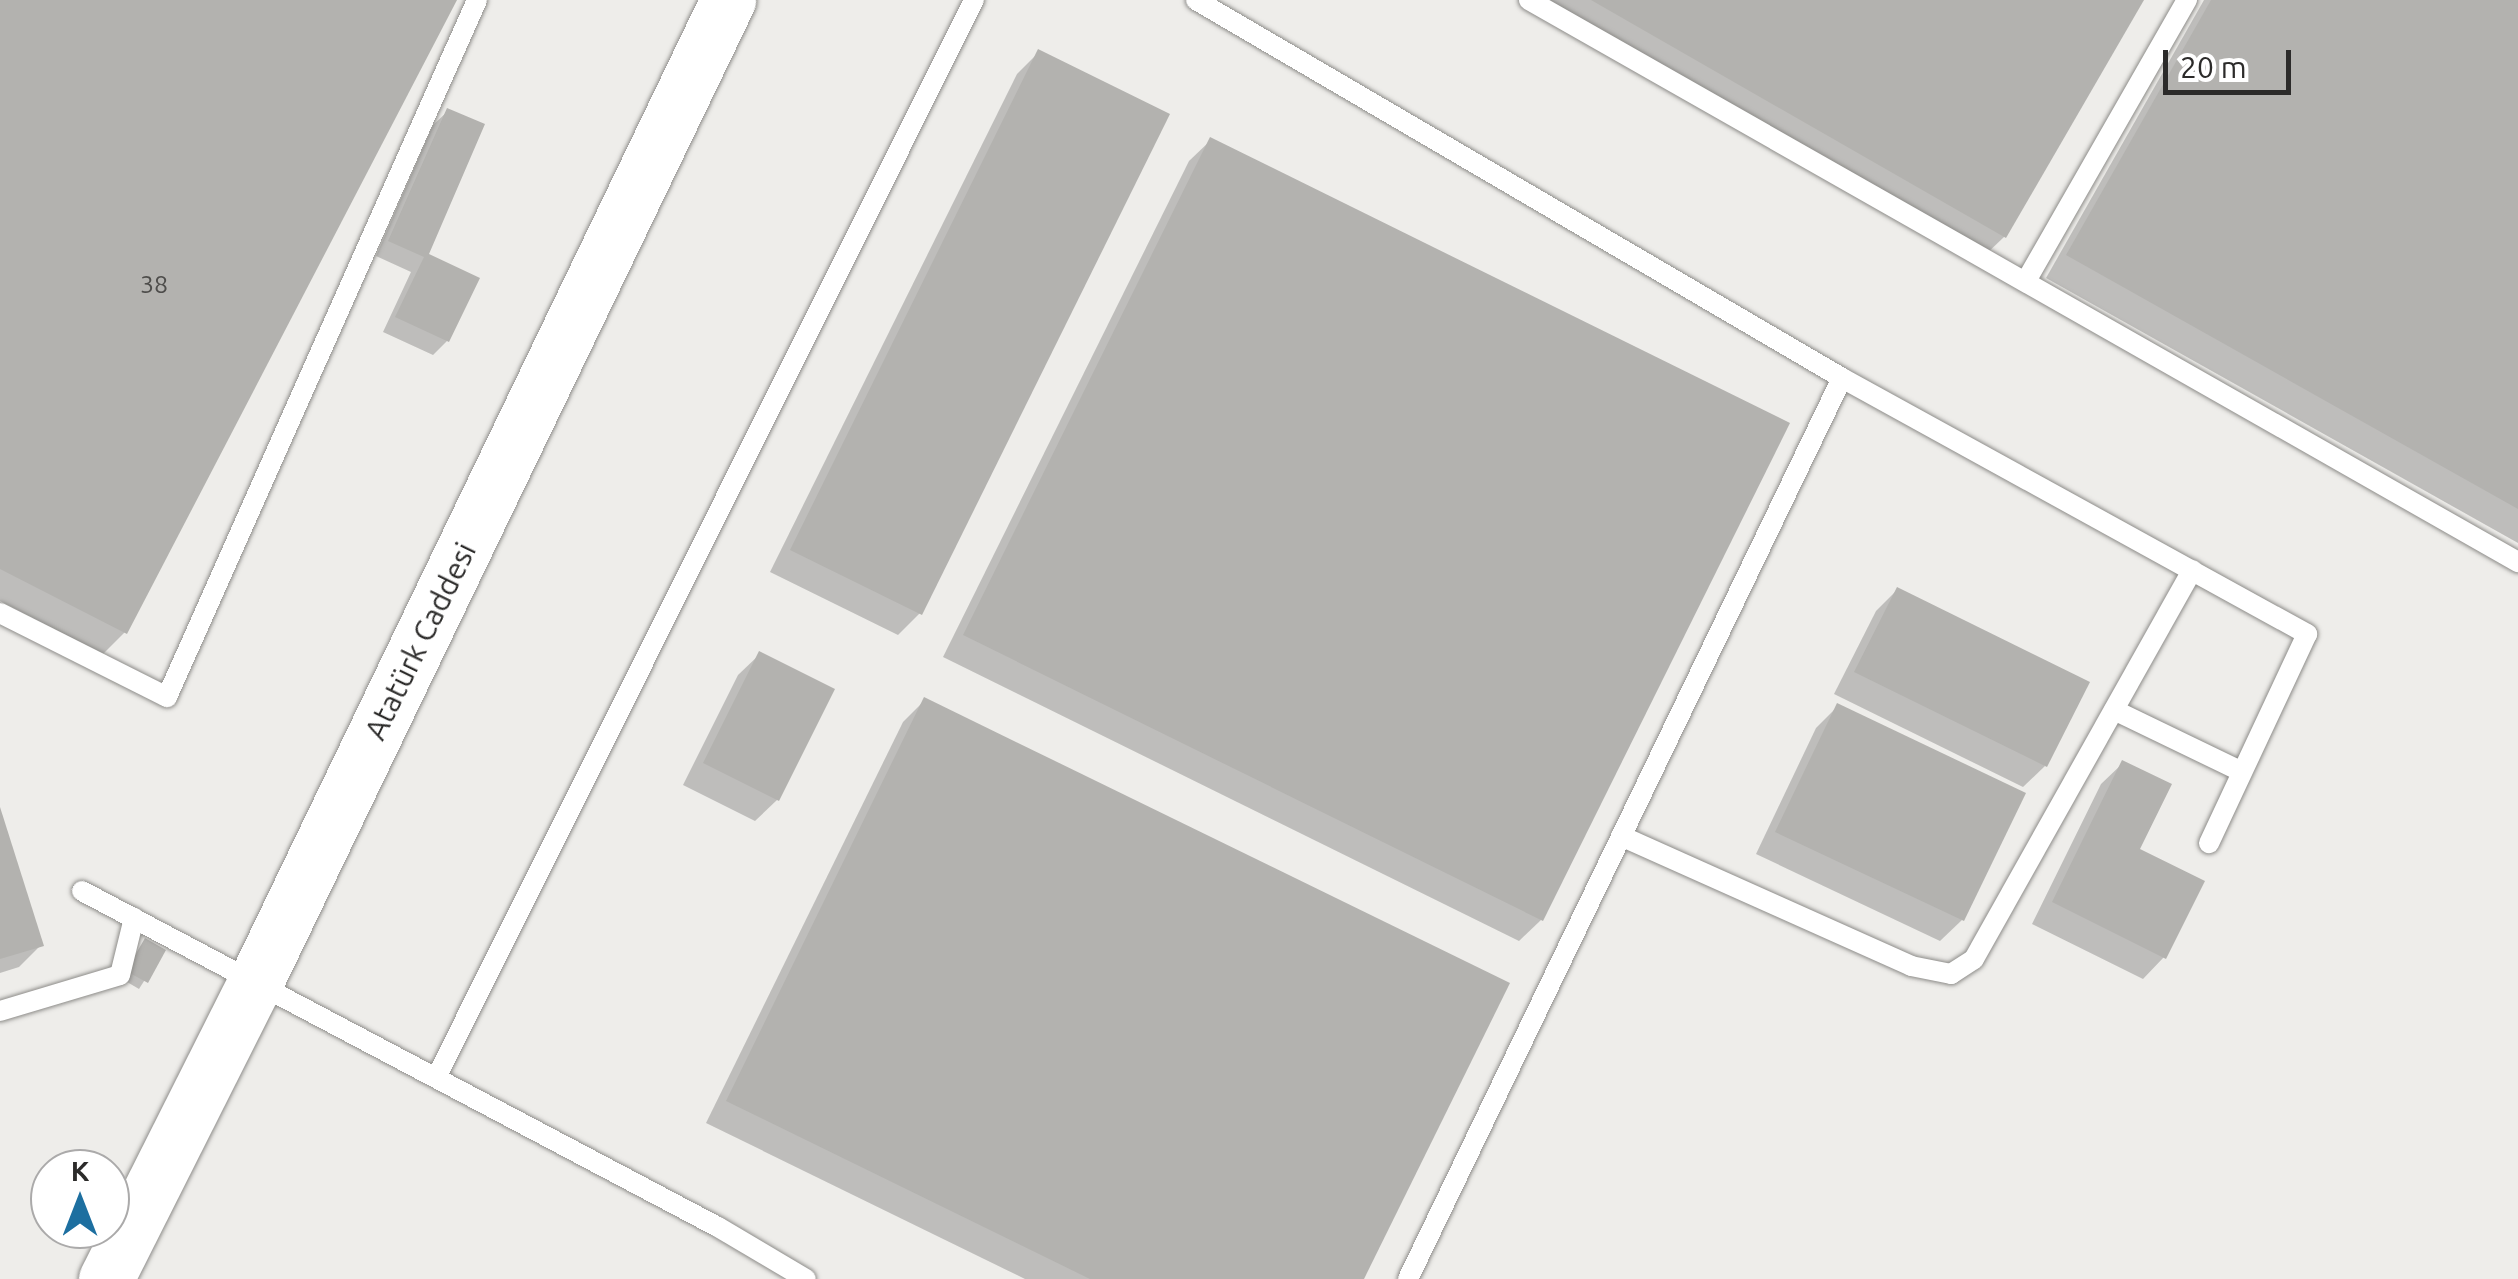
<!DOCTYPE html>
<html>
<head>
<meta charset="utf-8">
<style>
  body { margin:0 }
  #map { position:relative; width:2518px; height:1279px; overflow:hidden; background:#eeedea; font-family:Ubuntu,sans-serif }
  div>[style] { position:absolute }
  .shadow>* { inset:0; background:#0003 }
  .building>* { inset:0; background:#b3b2af }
  .roads { filter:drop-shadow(0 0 2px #8d8c89) drop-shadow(0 0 2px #8d8c89) }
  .lane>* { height:20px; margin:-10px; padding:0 10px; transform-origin:10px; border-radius:10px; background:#fff }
  .secondary>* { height:55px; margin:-27.5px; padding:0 27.5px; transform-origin:27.5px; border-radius:27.5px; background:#fff }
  span { translate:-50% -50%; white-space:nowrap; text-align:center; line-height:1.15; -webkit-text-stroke:8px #fff; paint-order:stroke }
  .number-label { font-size:25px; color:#4e4d4b }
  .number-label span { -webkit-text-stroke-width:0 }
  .street-label { font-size:30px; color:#2c2b2a }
  .north { position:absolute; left:30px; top:1149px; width:100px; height:100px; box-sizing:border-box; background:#fff; border:2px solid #abaaaa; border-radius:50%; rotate:0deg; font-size:28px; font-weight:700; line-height:40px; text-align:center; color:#2c2b2a }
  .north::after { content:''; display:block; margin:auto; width:35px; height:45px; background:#1d6fa0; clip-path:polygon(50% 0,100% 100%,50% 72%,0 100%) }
  .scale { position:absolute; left:2163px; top:50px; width:128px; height:45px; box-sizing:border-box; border:5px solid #2c2b2a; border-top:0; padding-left:12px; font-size:30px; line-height:35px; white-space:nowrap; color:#2c2b2a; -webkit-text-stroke:8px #fff; paint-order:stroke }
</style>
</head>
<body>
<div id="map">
  <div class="shadow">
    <i style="clip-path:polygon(0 0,454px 0,125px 632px,103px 654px,0 601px)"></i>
    <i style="clip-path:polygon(1532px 0,2141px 0,2004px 237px,1982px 258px)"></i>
    <i style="clip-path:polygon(2204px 0,2518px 0,2518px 543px,2046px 278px)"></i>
    <i style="clip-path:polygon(1039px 52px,920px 613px,898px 635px,770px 572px,1017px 74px)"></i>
    <i style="clip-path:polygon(448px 111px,426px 255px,447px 341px,433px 355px,383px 332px,411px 272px,376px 256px,433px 125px)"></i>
    <i style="clip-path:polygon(1211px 140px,1541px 920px,1519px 941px,943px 657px,1189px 161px)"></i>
    <i style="clip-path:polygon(1897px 590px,2045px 766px,2023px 787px,1834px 694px,1876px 611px)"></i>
    <i style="clip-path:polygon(760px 654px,777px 800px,755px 821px,683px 785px,738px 675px)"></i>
    <i style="clip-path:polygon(925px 700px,1361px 1279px,1025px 1279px,706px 1123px,903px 722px)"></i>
    <i style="clip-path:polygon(1838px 706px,1962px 920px,1940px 941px,1756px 854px,1816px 728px)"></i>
    <i style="clip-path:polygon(2123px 763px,2136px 850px,2164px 957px,2143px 979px,2032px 924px,2101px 784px)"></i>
    <i style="clip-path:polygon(0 812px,41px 945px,19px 967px,0 973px)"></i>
    <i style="clip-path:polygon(145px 941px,163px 951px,139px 989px,122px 979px)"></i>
  </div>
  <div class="building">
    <i style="clip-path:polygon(0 0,457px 0,127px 634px,0 569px)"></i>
    <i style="clip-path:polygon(1591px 0,2144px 0,2006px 238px)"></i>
    <i style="clip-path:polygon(2211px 0,2518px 0,2518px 509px,2066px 255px)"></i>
    <i style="clip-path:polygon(1038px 49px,1170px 114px,922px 615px,790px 550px)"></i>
    <i style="clip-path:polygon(447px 108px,485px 124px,429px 254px,480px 278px,449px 342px,395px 317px,424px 257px,388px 241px)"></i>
    <i style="clip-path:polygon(1210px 137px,1790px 423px,1543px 921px,963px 635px)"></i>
    <i style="clip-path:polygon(1897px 587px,2090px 682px,2047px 767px,1854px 672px)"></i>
    <i style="clip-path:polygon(759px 651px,835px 689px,779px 801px,703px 763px)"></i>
    <i style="clip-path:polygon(924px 697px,1510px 983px,1364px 1279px,1090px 1279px,726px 1101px)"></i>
    <i style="clip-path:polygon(1837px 703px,2026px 793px,1964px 921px,1775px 832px)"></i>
    <i style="clip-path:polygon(2122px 760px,2172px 784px,2140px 849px,2205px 881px,2166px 959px,2052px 902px)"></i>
    <i style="clip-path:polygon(0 807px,44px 946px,0 959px)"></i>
    <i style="clip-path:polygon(145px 938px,166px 950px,148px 983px,126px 971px)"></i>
  </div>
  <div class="roads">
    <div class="lane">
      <i style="left:1196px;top:0;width:748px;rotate:30.33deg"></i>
      <i style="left:1842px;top:378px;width:531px;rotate:28.83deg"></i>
      <i style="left:2307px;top:634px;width:231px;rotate:115.1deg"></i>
      <i style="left:1529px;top:0;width:1138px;rotate:29.61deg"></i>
      <i style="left:2026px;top:281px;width:324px;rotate:-60.2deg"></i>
      <i style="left:0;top:613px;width:187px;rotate:26.7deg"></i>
      <i style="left:167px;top:697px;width:763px;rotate:-66.02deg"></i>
      <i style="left:2114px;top:710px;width:142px;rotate:25.8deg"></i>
      <i style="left:1621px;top:836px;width:318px;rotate:24.1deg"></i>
      <i style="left:1911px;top:966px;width:41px;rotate:11.3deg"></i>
      <i style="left:1951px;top:974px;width:27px;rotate:-33deg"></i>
      <i style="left:1974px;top:959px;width:446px;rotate:-60.7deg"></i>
      <i style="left:82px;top:891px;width:719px;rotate:27.85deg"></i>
      <i style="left:718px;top:1227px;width:102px;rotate:30.6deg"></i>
      <i style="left:0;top:1011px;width:125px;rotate:-16.7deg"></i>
      <i style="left:120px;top:975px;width:59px;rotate:-76.2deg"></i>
      <i style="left:436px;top:1078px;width:1205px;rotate:-63.48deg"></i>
      <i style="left:1408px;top:1279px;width:1000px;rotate:-64.28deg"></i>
    </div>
    <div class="secondary">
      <i style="left:106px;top:1279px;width:331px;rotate:-63.3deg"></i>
      <i style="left:255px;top:983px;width:1091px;rotate:-64.3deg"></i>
    </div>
  </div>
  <div class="number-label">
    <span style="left:154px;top:284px">38</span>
  </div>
  <div class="street-label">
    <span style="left:420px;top:641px;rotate:-64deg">Atatürk Caddesi</span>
  </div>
  <div class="north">K</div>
  <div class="scale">20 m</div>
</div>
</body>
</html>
